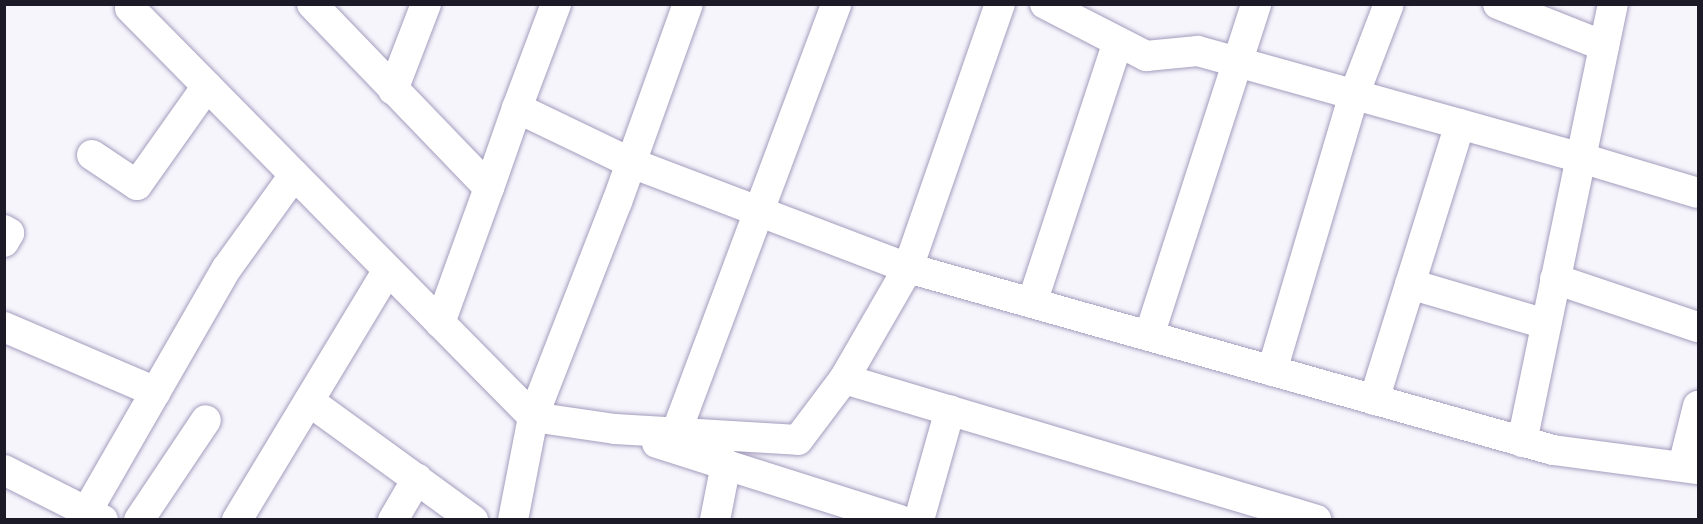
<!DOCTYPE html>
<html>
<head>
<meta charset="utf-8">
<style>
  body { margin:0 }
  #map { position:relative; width:1703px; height:524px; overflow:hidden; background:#f6f5fc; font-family:"Open Sans",sans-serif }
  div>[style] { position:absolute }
  .roads { filter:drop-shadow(0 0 2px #a49cbd) drop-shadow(0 0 2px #a49cbd) }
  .minor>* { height:30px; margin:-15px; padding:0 15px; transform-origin:15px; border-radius:15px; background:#fff }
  span { translate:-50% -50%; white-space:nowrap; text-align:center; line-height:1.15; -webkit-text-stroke:6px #fff; paint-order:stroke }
  .frame { position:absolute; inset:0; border:6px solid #1d1a27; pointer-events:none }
</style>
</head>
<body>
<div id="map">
  <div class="roads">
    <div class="minor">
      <i style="left:312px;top:4px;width:255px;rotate:46.1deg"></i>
      <i style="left:489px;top:188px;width:85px;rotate:-70.7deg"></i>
      <i style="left:517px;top:108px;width:124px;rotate:25.7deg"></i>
      <i style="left:629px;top:162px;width:298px;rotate:20.8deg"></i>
      <i style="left:908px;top:268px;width:670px;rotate:15.76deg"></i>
      <i style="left:1553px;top:450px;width:146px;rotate:7.5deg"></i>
      <i style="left:1045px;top:4px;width:114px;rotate:27.2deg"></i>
      <i style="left:1146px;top:56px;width:52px;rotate:-5.5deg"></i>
      <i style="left:1198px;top:51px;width:398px;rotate:15.6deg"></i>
      <i style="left:1581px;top:158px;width:157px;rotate:-78.3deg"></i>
      <i style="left:1498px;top:4px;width:114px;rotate:21.6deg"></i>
      <i style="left:130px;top:8px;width:574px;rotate:45.42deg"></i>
      <i style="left:533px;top:417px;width:83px;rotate:8.3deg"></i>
      <i style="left:615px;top:429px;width:183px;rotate:3.4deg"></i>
      <i style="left:798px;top:440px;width:76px;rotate:-53deg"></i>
      <i style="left:844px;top:379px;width:493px;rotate:16.6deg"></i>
      <i style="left:393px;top:90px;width:92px;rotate:-69deg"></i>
      <i style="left:517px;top:108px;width:111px;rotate:-69.4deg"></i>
      <i style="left:92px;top:155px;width:54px;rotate:33.7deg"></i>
      <i style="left:137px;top:185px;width:121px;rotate:-54.7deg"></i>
      <i style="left:4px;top:230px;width:6px;rotate:31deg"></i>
      <i style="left:9px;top:233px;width:10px;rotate:119deg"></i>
      <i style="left:1555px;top:279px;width:151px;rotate:18.6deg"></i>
      <i style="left:1410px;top:284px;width:142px;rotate:16.4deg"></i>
      <i style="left:1032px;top:303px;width:275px;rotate:-71.8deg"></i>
      <i style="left:440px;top:323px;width:144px;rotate:-70.1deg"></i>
      <i style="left:4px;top:327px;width:165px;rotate:23.2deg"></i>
      <i style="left:1149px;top:336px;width:349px;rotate:-72.1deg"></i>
      <i style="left:1272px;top:371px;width:288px;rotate:-73.5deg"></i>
      <i style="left:1354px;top:95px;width:97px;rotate:-69deg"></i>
      <i style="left:844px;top:379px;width:128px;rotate:-60deg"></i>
      <i style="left:908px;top:268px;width:280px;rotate:-70.8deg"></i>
      <i style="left:1374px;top:400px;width:289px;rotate:-72.7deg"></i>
      <i style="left:309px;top:401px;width:203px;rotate:36deg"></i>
      <i style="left:676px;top:433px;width:458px;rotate:-69.5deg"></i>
      <i style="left:1522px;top:442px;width:290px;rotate:-78.3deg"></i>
      <i style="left:1581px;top:158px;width:122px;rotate:16.7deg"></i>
      <i style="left:657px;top:443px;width:255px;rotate:17.6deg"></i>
      <i style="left:1683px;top:466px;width:62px;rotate:-76deg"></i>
      <i style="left:4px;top:470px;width:111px;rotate:26.8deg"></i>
      <i style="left:87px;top:511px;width:280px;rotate:-60.1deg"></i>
      <i style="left:227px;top:268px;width:115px;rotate:-54.2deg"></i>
      <i style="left:139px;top:520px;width:120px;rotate:-56.2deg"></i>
      <i style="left:237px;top:520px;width:292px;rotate:-58.9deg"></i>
      <i style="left:393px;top:520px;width:48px;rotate:-59.7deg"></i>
      <i style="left:513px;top:520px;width:105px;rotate:-79deg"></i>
      <i style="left:533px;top:417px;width:231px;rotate:-68.7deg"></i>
      <i style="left:617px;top:202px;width:210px;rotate:-70.3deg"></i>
      <i style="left:715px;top:520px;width:57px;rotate:-78.9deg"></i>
      <i style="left:919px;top:520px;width:114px;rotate:-74.3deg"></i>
    </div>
  </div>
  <div class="frame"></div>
</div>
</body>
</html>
